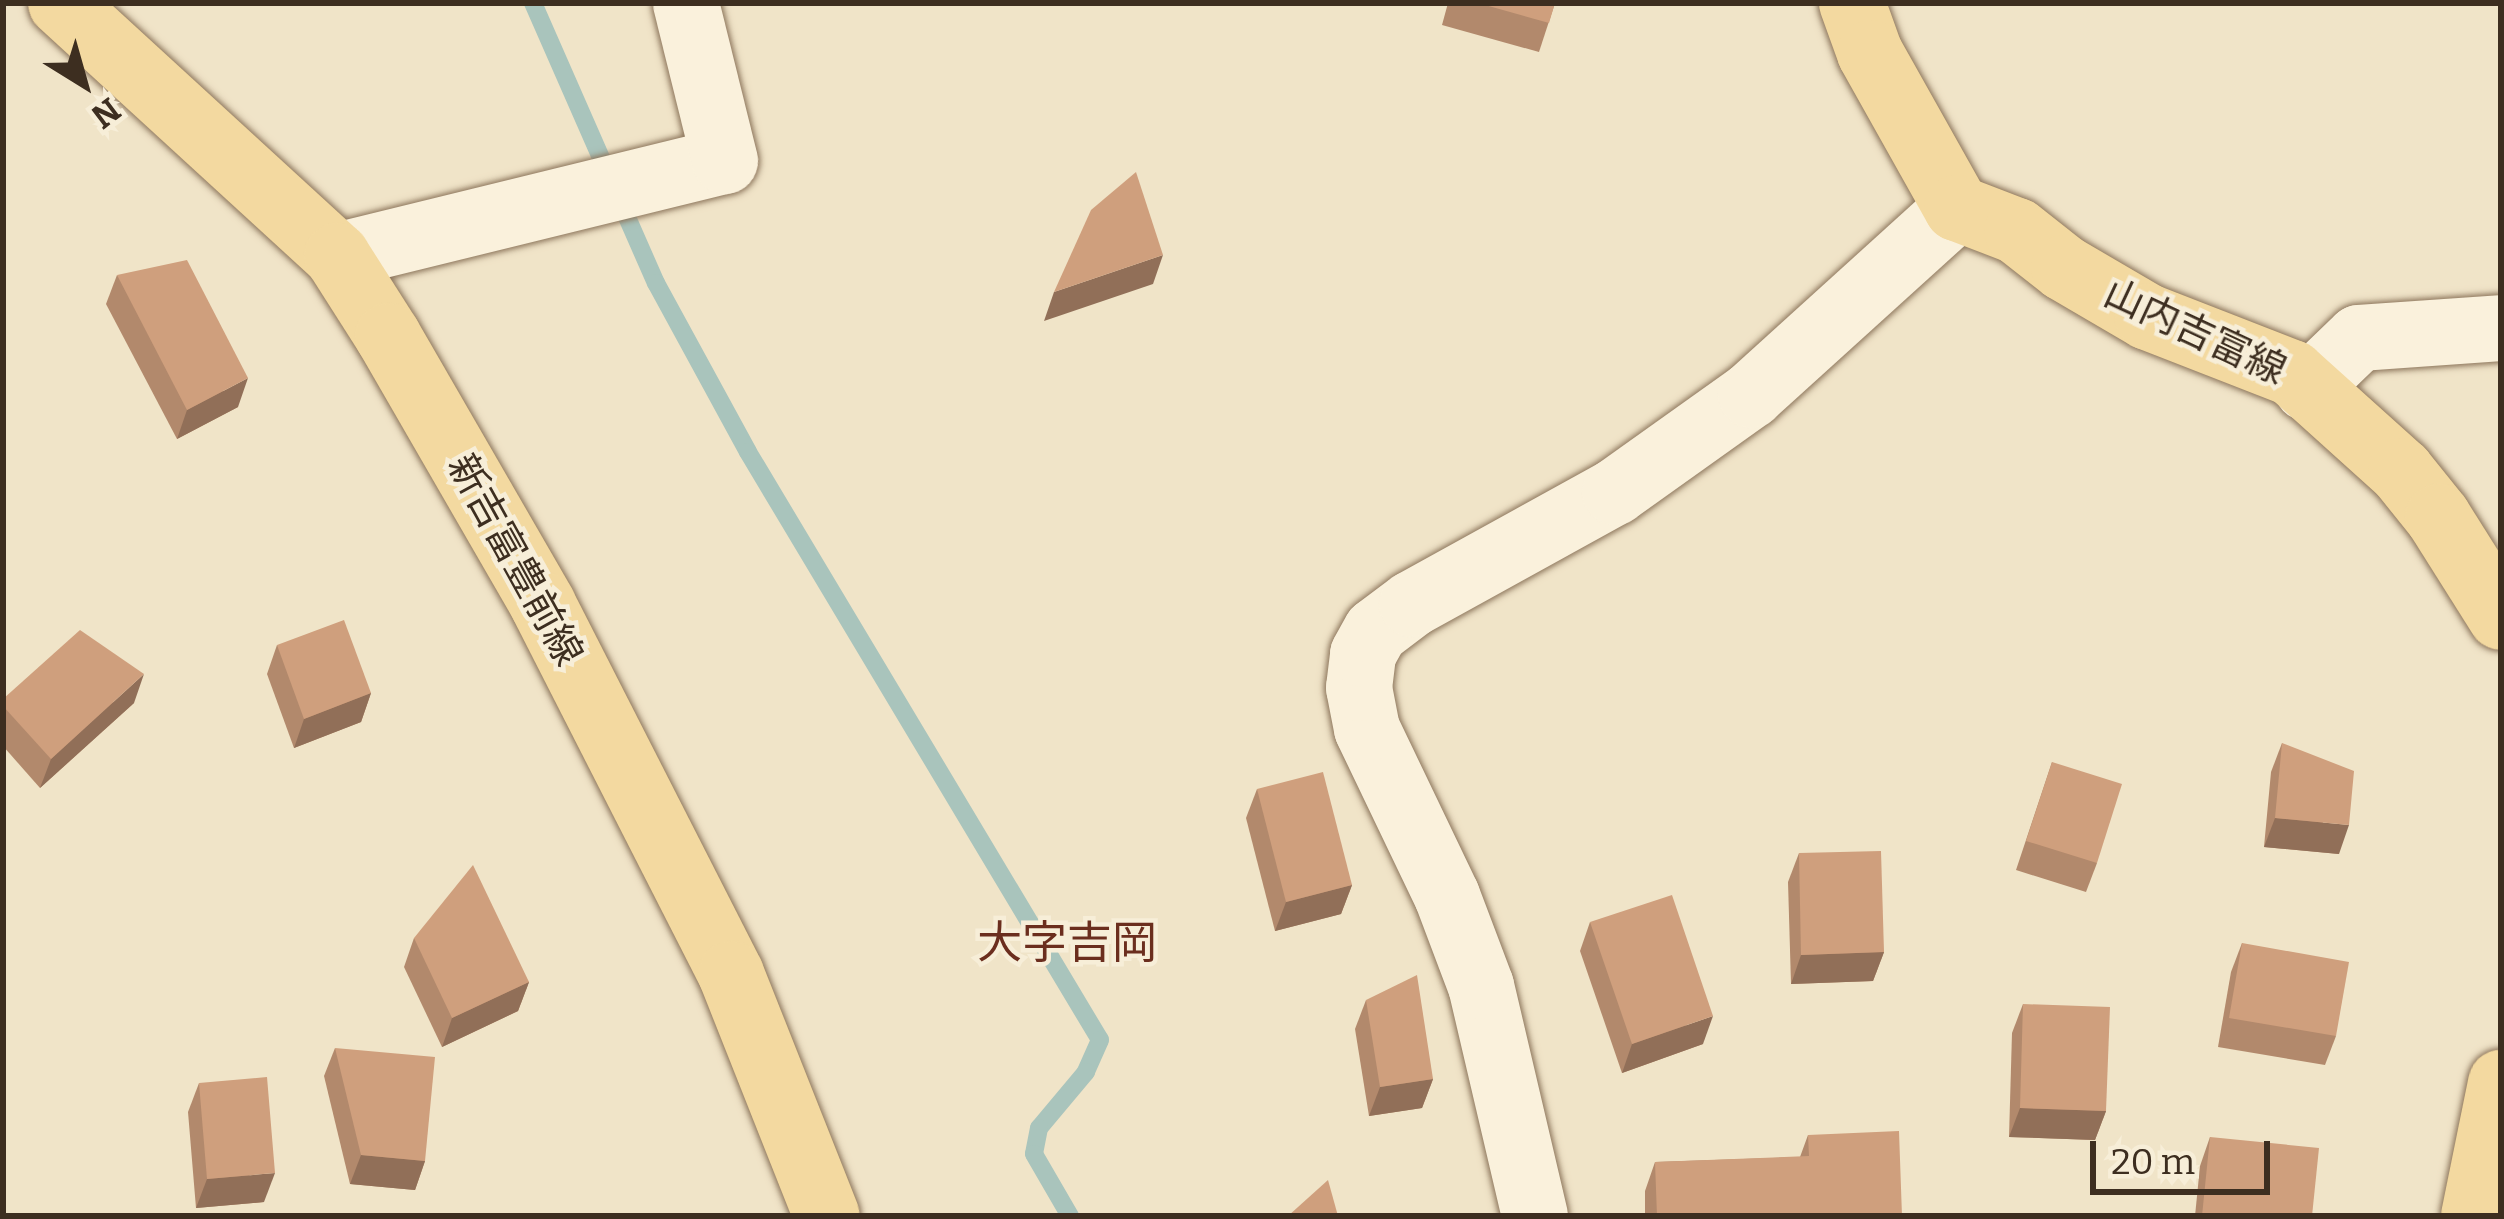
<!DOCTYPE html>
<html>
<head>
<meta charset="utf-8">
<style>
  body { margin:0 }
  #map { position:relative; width:2504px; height:1219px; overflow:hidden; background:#f0e4c8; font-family:Bitter,"Noto Sans JP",serif }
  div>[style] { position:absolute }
  .stream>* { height:18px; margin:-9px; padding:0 9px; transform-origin:9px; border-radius:9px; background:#a9c4bc }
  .roads { filter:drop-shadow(0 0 3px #8d765c) drop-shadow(0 0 3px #8d765c) }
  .minor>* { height:66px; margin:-33px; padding:0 33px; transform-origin:33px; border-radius:33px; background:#faf1dc }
  .major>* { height:66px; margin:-33px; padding:0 33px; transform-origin:33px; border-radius:33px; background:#f3d9a0 }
  .wall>* { inset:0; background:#b2896c }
  .shaded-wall>* { inset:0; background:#916f58 }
  .building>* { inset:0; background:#cf9f7d }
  span { translate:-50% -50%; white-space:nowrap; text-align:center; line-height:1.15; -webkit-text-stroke:9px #f7eed8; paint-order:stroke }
  .street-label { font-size:39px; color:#3d2e20 }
  .quarter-label { font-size:45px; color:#6b2e1e }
  .frame { position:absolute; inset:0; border:6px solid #3d2e20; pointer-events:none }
  .north { position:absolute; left:24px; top:24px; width:120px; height:120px; -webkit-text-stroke:9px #f7eed8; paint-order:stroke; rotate:143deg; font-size:33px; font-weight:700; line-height:48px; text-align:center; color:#3d2e20 }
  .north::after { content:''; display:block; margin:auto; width:42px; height:54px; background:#3d2e20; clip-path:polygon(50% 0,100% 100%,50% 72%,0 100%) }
  .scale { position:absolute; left:2090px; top:1141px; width:180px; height:54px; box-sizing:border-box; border:6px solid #3d2e20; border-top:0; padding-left:15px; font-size:36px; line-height:42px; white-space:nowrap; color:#3d2e20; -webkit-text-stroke:9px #f7eed8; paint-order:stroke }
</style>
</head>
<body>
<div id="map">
  <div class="stream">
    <i style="left:533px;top:3px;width:306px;rotate:66.3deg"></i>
    <i style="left:656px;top:283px;width:192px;rotate:61.4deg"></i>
    <i style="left:748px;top:452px;width:685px;rotate:59.09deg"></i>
    <i style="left:1100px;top:1040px;width:35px;rotate:114deg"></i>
    <i style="left:1086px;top:1072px;width:73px;rotate:130deg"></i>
    <i style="left:1039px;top:1128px;width:26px;rotate:101deg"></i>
    <i style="left:1034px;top:1154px;width:72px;rotate:59.9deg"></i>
  </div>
  <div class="roads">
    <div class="minor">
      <i style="left:337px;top:256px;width:399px;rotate:-13.8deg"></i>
      <i style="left:725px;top:161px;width:163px;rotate:-103.9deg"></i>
      <i style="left:2307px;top:388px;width:72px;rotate:-43.9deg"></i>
      <i style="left:2359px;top:338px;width:142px;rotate:-4deg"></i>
      <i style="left:1535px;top:1216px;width:236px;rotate:-103.2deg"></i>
      <i style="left:1481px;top:986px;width:96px;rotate:-110.7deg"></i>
      <i style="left:1447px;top:896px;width:185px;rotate:-115.6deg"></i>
      <i style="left:1367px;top:729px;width:42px;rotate:-101deg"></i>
      <i style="left:1359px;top:688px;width:34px;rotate:-83deg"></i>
      <i style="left:1363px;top:654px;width:26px;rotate:-61deg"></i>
      <i style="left:1376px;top:631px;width:45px;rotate:-36.9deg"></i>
      <i style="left:1412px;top:604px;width:232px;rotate:-28.9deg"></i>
      <i style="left:1615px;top:492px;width:167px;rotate:-35.5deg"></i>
      <i style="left:1751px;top:395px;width:278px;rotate:-42.2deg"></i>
    </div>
    <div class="major">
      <i style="left:61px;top:3px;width:374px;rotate:42.5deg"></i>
      <i style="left:337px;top:256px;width:95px;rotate:57.5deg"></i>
      <i style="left:388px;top:336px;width:310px;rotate:60deg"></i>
      <i style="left:543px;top:605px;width:414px;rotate:63deg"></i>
      <i style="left:731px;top:974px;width:260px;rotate:68.4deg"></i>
      <i style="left:1852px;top:3px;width:53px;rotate:70.2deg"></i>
      <i style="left:1870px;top:53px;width:178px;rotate:60.7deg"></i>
      <i style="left:1957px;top:208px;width:64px;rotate:21deg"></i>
      <i style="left:2017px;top:231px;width:60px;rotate:38.2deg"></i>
      <i style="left:2064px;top:268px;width:97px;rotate:30.3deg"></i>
      <i style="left:2148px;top:317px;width:155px;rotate:21.3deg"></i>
      <i style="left:2292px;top:373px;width:147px;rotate:42deg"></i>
      <i style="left:2401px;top:471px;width:59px;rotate:51.2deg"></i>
      <i style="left:2438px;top:517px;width:118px;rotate:57.8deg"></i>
      <i style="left:2474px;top:1216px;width:136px;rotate:-78.5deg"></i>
    </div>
  </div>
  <div class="wall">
    <i style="clip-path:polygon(1448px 3px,1555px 3px,1539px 52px,1442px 25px)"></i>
    <i style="clip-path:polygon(117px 275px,238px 407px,177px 439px,106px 304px)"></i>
    <i style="clip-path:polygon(277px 645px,371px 693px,361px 722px,294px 748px,267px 674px)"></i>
    <i style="clip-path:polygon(3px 699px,134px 703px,40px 788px,3px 746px)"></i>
    <i style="clip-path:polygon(2282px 743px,2339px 854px,2264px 847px,2271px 772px)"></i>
    <i style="clip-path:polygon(2052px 762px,2097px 863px,2086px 892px,2016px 870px)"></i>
    <i style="clip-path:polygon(1257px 789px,1352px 885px,1341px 914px,1275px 931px,1246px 818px)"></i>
    <i style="clip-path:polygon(1799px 853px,1884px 952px,1873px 981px,1791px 984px,1788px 882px)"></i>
    <i style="clip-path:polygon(1590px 922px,1703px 1044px,1622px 1073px,1580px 951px)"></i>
    <i style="clip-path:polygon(414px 938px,529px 982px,518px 1011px,442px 1047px,404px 967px)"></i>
    <i style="clip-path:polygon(2242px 943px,2336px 1036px,2325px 1065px,2218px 1047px,2231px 972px)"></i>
    <i style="clip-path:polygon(1366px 1000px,1433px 1079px,1422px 1108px,1369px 1116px,1355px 1029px)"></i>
    <i style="clip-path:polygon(2023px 1004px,2106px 1111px,2095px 1140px,2009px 1137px,2012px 1033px)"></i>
    <i style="clip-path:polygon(335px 1048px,425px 1161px,415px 1190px,350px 1184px,324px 1076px)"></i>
    <i style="clip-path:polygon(199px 1083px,264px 1202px,196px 1208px,188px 1112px)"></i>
    <i style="clip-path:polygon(1808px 1135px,1902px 1216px,1645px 1216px,1645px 1191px,1655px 1162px,1800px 1157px)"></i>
    <i style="clip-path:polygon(2210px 1137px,2312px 1216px,2195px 1216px,2200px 1166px)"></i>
  </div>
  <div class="shaded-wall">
    <i style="clip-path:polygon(1163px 255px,1153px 284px,1044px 321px,1054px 292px)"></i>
    <i style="clip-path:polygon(248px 378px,238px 407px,177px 439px,187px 410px)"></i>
    <i style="clip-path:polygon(144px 674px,134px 703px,40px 788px,51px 759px)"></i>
    <i style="clip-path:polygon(371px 693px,361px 722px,294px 748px,304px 719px)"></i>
    <i style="clip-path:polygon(2275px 818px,2349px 825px,2339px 854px,2264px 847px)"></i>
    <i style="clip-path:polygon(1352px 885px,1341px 914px,1275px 931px,1286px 902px)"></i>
    <i style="clip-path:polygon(1884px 952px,1873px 981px,1791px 984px,1801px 955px)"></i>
    <i style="clip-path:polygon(529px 982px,518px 1011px,442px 1047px,452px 1018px)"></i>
    <i style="clip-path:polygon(1713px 1016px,1703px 1044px,1622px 1073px,1632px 1044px)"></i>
    <i style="clip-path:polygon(1433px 1079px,1422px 1108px,1369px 1116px,1380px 1087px)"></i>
    <i style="clip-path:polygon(2020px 1108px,2106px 1111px,2095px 1140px,2009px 1137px)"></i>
    <i style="clip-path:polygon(361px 1155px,425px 1161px,415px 1190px,350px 1184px)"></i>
    <i style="clip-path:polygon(275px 1173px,264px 1202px,196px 1208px,207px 1179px)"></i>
  </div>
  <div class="building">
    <i style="clip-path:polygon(1478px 3px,1555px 3px,1549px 23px)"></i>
    <i style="clip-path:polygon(1136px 172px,1163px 255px,1054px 292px,1091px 210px)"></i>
    <i style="clip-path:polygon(187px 260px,248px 378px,187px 410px,117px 275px)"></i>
    <i style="clip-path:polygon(344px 620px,371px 693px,304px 719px,277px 645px)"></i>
    <i style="clip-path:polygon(80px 630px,144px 674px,51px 759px,3px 706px,3px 699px)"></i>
    <i style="clip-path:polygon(2282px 743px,2354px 771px,2349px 825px,2275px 818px)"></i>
    <i style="clip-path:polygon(2052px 762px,2122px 784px,2097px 863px,2026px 841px)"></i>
    <i style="clip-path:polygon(1323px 772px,1352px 885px,1286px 902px,1257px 789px)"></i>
    <i style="clip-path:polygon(1881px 851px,1884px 952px,1801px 955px,1799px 853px)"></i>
    <i style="clip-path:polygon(473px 865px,529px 982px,452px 1018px,414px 938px)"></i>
    <i style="clip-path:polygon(1672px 895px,1713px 1016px,1632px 1044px,1590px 922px)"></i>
    <i style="clip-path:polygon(2242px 943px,2349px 962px,2336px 1036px,2229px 1018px)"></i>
    <i style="clip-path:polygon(1417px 975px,1433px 1079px,1380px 1087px,1366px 1000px)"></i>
    <i style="clip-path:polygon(2023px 1004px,2110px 1007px,2106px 1111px,2020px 1108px)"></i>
    <i style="clip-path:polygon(335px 1048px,435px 1057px,425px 1161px,361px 1155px)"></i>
    <i style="clip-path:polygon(267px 1077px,275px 1173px,207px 1179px,199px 1083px)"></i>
    <i style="clip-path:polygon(1899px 1131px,1902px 1216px,1657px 1216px,1655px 1162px,1809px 1156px,1808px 1135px)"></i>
    <i style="clip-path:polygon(2210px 1137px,2319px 1148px,2312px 1216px,2202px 1216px)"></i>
    <i style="clip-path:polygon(1328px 1180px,1338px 1216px,1288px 1216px)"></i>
  </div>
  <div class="street-label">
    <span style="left:2195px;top:332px;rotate:25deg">山内吉富線</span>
    <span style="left:515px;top:560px;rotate:61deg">新吉富豊前線</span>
  </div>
  <div class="quarter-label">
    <span style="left:1067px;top:944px">大字吉岡</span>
  </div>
  <div class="frame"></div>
  <div class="north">N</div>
  <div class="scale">20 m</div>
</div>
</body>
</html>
